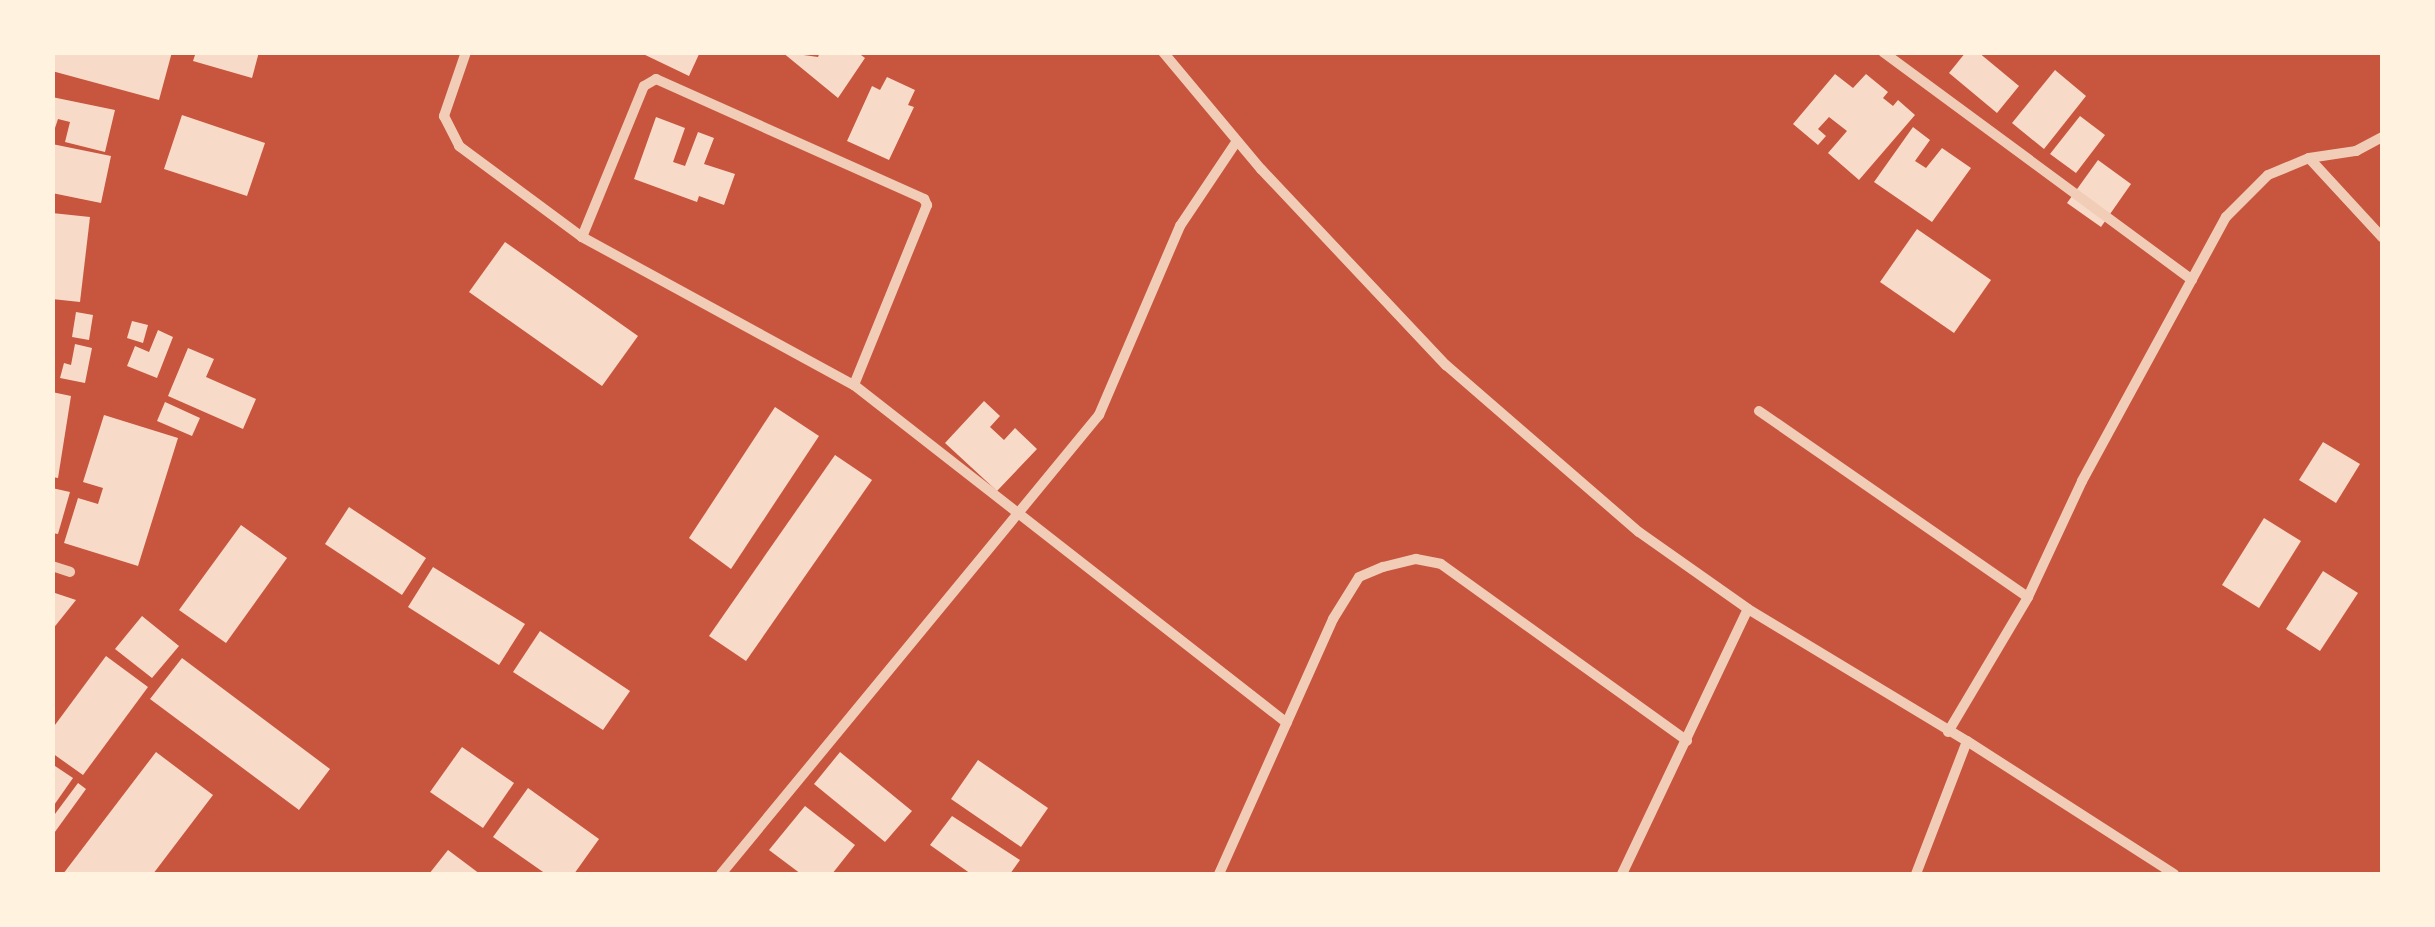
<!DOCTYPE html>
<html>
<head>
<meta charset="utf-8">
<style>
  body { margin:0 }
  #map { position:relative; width:2435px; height:927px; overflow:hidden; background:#c8553d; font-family:"Archivo Narrow",sans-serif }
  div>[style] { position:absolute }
  .building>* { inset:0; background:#f7dbc8 }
  .minor>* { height:10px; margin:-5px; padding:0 5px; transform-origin:5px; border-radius:5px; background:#f1ccb7 }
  span { translate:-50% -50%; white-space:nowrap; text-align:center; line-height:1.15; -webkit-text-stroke:8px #fff3e0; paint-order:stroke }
  .frame { position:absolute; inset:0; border:55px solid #fff3e0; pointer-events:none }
</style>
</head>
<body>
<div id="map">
  <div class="building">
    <i style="clip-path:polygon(52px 52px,172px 52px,159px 100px,52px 71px)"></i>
    <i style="clip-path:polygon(196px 52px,259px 52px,252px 78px,193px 61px)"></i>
    <i style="clip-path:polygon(639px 52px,700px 52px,689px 76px)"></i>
    <i style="clip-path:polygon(782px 52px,818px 57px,820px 52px,857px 52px,865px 58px,838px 98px)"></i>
    <i style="clip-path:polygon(1966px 52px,1978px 52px,2019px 86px,1997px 113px,1949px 73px)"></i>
    <i style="clip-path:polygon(2055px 70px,2086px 96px,2044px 149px,2012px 123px)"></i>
    <i style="clip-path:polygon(1835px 74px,1853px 88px,1866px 74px,1888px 92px,1883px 98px,1893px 106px,1898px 100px,1915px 115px,1859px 180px,1828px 153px,1847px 131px,1829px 117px,1818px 129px,1826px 136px,1818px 145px,1793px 124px)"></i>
    <i style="clip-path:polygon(887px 77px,915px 90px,908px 105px,914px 107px,889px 160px,847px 141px,872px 86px,880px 90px)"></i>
    <i style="clip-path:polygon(52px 97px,115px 110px,105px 152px,65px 142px,70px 122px,58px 119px,52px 137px)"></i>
    <i style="clip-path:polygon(182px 115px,265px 143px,247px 196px,164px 169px)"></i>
    <i style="clip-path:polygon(2080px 116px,2105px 135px,2076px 173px,2050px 154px)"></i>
    <i style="clip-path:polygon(656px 117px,685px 128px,673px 162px,685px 166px,698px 132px,714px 138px,704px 164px,735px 174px,724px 205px,699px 196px,697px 202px,634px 179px)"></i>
    <i style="clip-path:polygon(1913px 127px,1930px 140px,1915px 161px,1926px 168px,1942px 148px,1971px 168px,1932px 222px,1874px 182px)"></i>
    <i style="clip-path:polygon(52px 144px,111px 156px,101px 203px,52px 193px)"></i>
    <i style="clip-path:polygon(2098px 160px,2131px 184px,2101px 227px,2067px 203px)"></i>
    <i style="clip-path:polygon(52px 213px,90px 217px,80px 302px,52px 299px)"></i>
    <i style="clip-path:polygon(1917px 229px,1991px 280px,1954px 333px,1880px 282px)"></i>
    <i style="clip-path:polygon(505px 242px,638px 336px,602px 386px,469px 292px)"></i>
    <i style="clip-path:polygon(76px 312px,93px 315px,89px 340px,72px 337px)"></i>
    <i style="clip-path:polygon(132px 321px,148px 325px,143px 343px,127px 338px)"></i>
    <i style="clip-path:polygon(158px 330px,173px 337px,157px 378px,127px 366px,135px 346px,149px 352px)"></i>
    <i style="clip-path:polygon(75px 344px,92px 348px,85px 383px,60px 378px,64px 363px,71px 365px)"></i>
    <i style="clip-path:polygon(188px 348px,214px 359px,206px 377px,256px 399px,243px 429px,168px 396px)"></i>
    <i style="clip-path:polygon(52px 392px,71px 396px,58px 478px,52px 477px)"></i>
    <i style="clip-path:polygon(984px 401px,1000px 416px,990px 427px,1004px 440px,1015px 428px,1037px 449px,997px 491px,945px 443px)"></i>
    <i style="clip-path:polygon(165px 402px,200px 418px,192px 436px,157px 421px)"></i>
    <i style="clip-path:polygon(775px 407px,819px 436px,731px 569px,689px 538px)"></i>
    <i style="clip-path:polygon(104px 415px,178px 438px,138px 566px,64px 543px,78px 498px,98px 504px,103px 488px,83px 482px)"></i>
    <i style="clip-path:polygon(2323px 442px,2360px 464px,2336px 503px,2299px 480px)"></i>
    <i style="clip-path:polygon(835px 455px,872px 480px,746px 661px,709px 636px)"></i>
    <i style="clip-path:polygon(52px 488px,70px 492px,58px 534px,52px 533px)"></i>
    <i style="clip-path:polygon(349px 507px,426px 558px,402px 595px,325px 544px)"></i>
    <i style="clip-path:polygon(2264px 518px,2301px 541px,2259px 608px,2222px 585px)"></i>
    <i style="clip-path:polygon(241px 525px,287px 558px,226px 643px,179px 610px)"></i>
    <i style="clip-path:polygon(433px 567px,525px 624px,499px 665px,408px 607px)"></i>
    <i style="clip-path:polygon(2323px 571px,2358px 593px,2320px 651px,2286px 629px)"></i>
    <i style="clip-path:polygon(52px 592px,76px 600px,52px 630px)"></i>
    <i style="clip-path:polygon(142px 616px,179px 646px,152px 678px,115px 649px)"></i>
    <i style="clip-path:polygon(540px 631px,630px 691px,603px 730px,513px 672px)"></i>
    <i style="clip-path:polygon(106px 656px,148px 687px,83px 775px,52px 753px,52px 729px)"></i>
    <i style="clip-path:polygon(182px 658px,330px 769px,299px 810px,150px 699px)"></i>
    <i style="clip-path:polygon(462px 747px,514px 783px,483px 828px,430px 792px)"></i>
    <i style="clip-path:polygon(156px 752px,213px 795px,153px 874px,63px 874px)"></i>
    <i style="clip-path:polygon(840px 752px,912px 811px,885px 842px,814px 784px)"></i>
    <i style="clip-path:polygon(978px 760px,1048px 808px,1021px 847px,951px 799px)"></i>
    <i style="clip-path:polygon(52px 764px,73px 778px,52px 808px)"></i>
    <i style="clip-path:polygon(78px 783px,86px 789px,52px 836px,52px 818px)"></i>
    <i style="clip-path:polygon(528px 788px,599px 839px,574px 874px,546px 874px,493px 837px)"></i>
    <i style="clip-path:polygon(805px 806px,855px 845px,832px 874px,801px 874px,769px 850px)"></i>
    <i style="clip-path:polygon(952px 816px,1020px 860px,1010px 874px,971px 874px,930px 845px)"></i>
    <i style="clip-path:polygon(448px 850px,480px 874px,429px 874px)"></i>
  </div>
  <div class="minor">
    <i style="left:466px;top:52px;width:68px;rotate:109deg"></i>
    <i style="left:444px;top:116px;width:34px;rotate:63deg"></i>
    <i style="left:459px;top:146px;width:153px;rotate:36.5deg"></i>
    <i style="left:582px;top:237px;width:310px;rotate:28.6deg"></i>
    <i style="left:854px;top:385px;width:549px;rotate:37.98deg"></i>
    <i style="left:1163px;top:52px;width:153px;rotate:50.1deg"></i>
    <i style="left:1261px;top:169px;width:270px;rotate:46.7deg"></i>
    <i style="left:1446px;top:365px;width:255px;rotate:40.9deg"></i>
    <i style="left:1639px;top:532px;width:133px;rotate:35.2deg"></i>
    <i style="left:1748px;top:609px;width:256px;rotate:31.1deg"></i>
    <i style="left:1967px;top:741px;width:246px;rotate:32.7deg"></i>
    <i style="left:1883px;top:52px;width:384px;rotate:36.4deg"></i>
    <i style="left:2309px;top:158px;width:108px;rotate:47.3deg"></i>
    <i style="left:582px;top:237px;width:163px;rotate:-67.7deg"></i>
    <i style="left:644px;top:86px;width:14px;rotate:-30deg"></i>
    <i style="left:656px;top:79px;width:294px;rotate:24.1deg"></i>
    <i style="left:924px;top:199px;width:7px;rotate:63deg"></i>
    <i style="left:927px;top:205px;width:194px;rotate:112.1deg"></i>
    <i style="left:1759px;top:411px;width:327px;rotate:34.7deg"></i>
    <i style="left:52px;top:566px;width:19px;rotate:18deg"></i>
    <i style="left:1948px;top:732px;width:157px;rotate:-59.3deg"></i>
    <i style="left:2028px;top:597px;width:128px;rotate:-65deg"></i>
    <i style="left:2082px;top:481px;width:301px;rotate:-61.4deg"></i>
    <i style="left:2226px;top:217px;width:59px;rotate:-45deg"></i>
    <i style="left:2268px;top:175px;width:44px;rotate:-22.5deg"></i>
    <i style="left:2309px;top:158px;width:48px;rotate:-8.5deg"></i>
    <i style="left:2356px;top:151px;width:30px;rotate:-28deg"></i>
    <i style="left:721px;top:874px;width:595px;rotate:-50.53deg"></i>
    <i style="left:1099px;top:415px;width:206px;rotate:-66.8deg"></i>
    <i style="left:1180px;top:226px;width:102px;rotate:-56.2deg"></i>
    <i style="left:1219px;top:874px;width:279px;rotate:-65.9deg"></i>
    <i style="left:1333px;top:619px;width:49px;rotate:-58.2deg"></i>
    <i style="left:1359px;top:577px;width:26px;rotate:-23deg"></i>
    <i style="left:1383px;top:567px;width:34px;rotate:-14deg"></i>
    <i style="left:1416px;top:559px;width:25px;rotate:11deg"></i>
    <i style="left:1441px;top:564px;width:303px;rotate:35.7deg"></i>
    <i style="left:1622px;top:874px;width:293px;rotate:-64.6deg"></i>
    <i style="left:1916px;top:874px;width:142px;rotate:-69deg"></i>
  </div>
  <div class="frame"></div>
</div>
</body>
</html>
